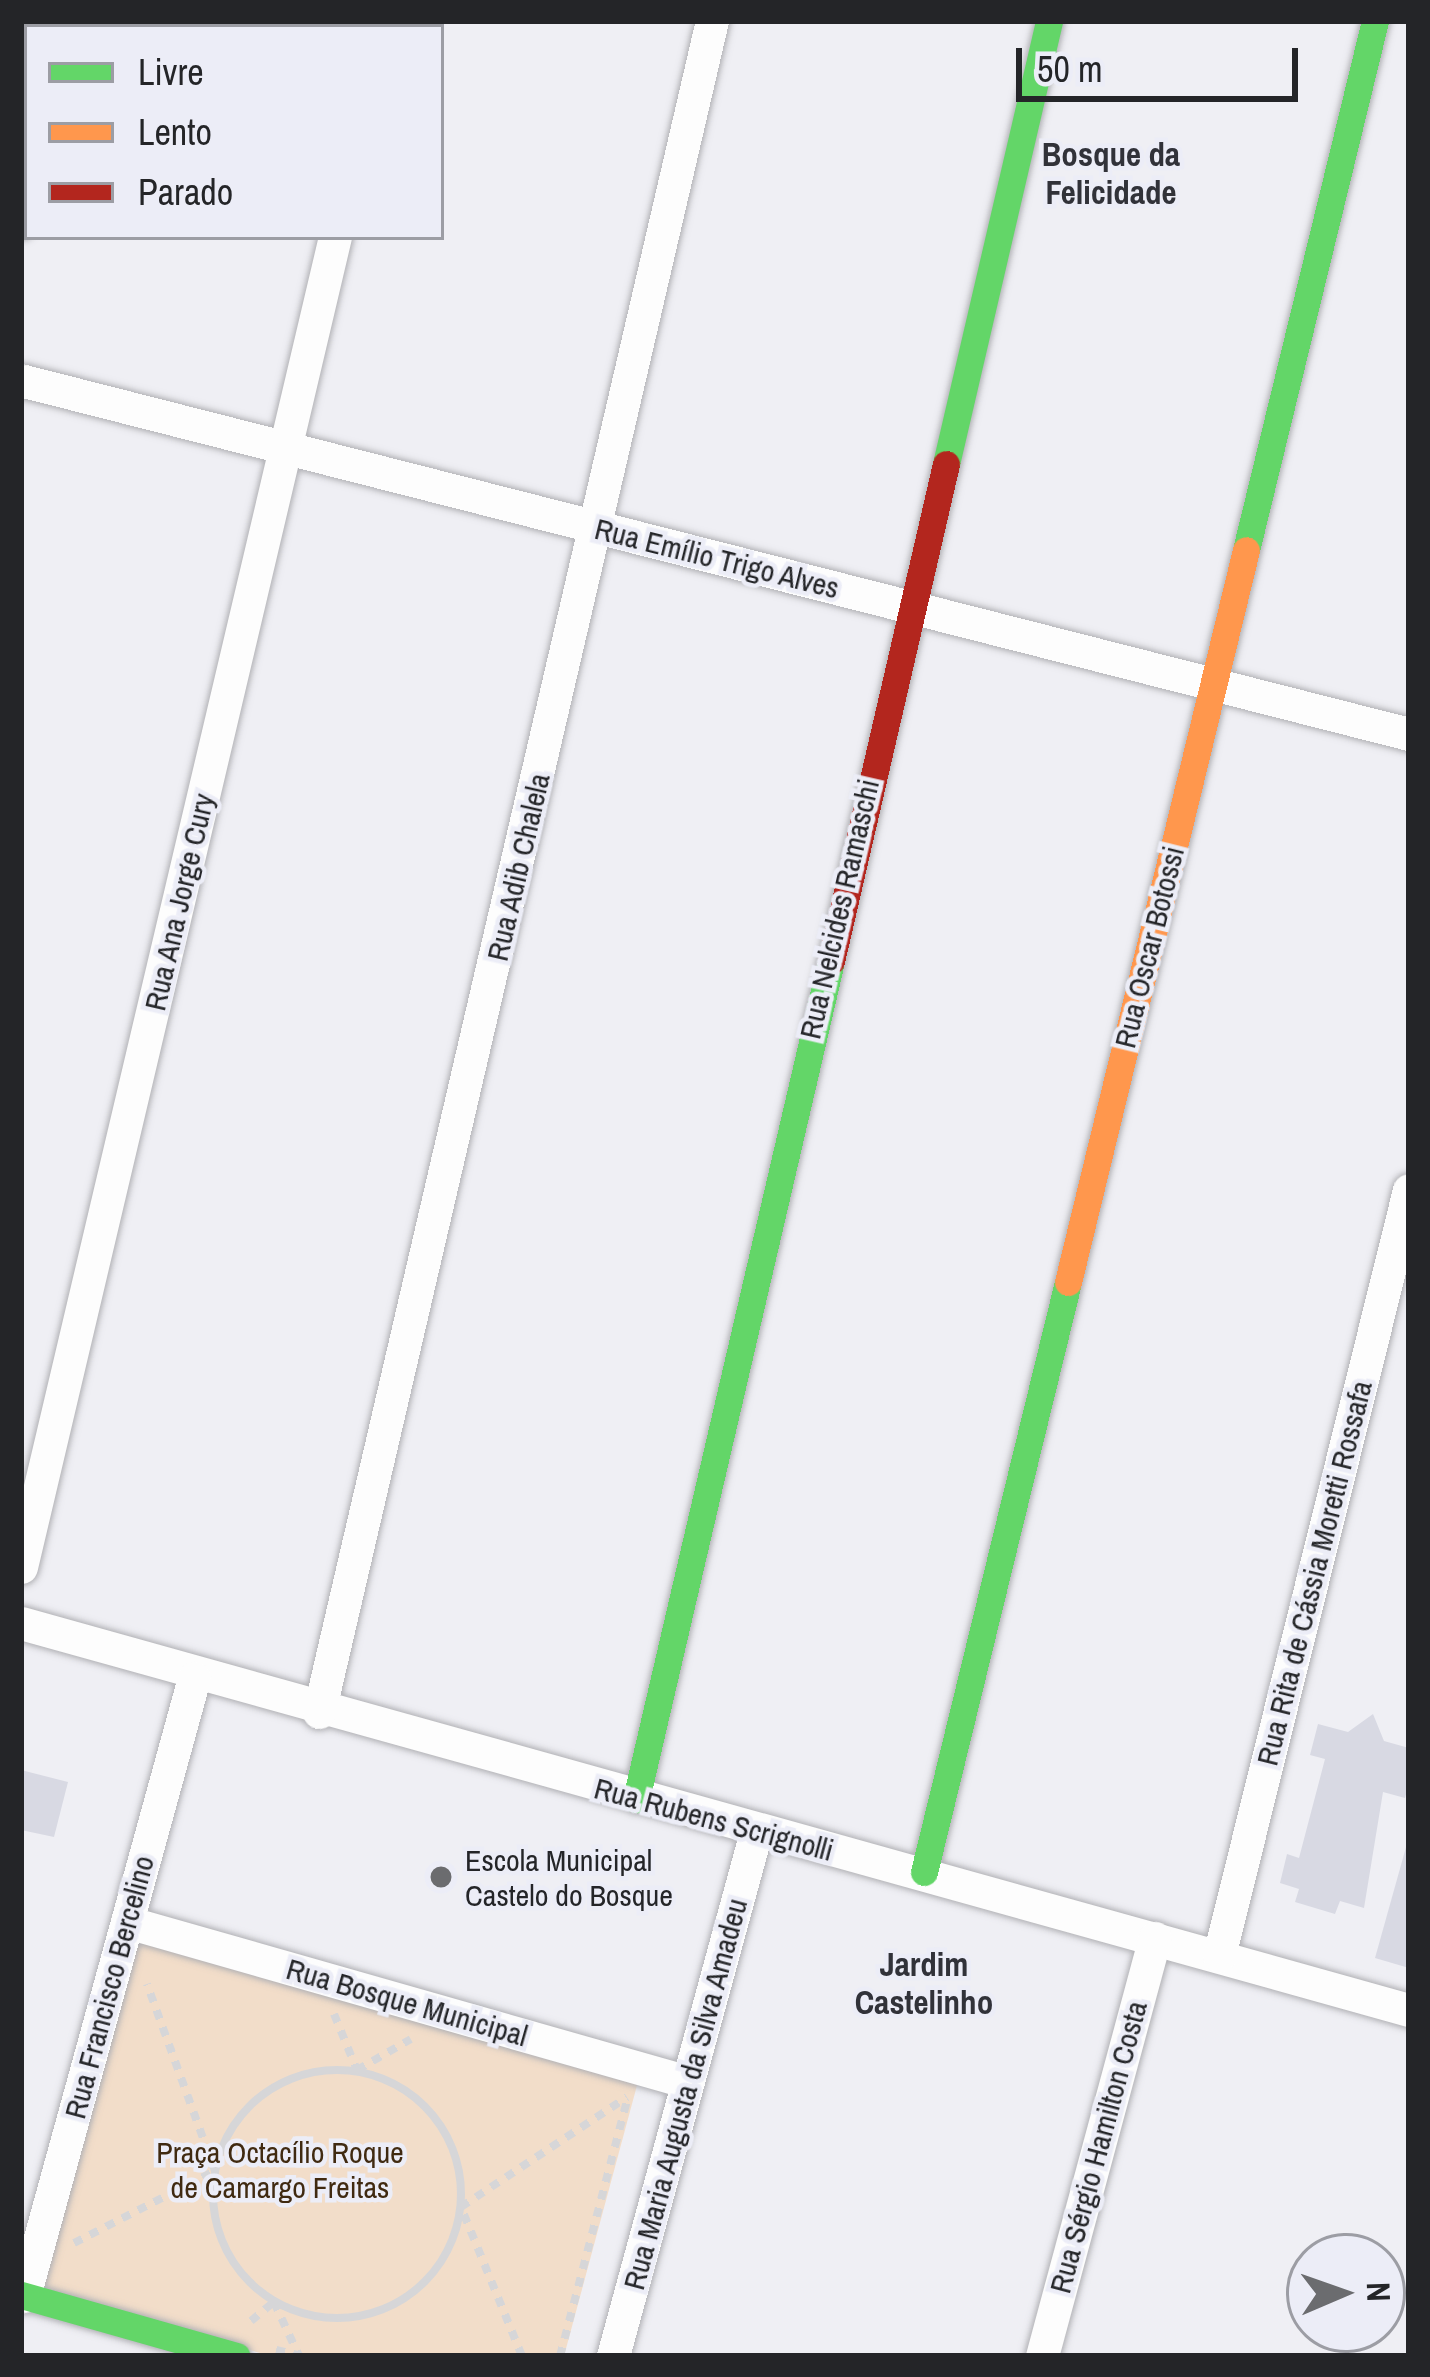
<!DOCTYPE html>
<html>
<head>
<meta charset="utf-8">
<style>
  body { margin:0 }
  #map { position:relative; width:1430px; height:2377px; overflow:hidden; background:#efeff4; font-family:"Archivo Narrow",sans-serif }
  div>[style] { position:absolute }
  .green>* { inset:0; background:#f2ddc9 }
  .building>* { inset:0; background:#d8d9e3 }
  .path>* { height:8px; margin-top:-4px; transform-origin:0; background:repeating-linear-gradient(90deg,#d6d6d8 0 9px,transparent 0 18px) }
  .path>.ring { margin:-4px; padding:0; box-sizing:content-box; background:none; border:8px solid #d6d6d8; border-radius:50% }
  .roads { filter:drop-shadow(0 0 3px #b1b1b5) drop-shadow(0 0 3px #b1b1b5) }
  .street>* { height:33px; margin:-16.5px; padding:0 16.5px; transform-origin:16.5px; border-radius:16.5px; background:#fdfdfd }
  .fast>* { height:27px; margin:-13.5px; padding:0 13.5px; transform-origin:13.5px; border-radius:13.5px; background:#63d668 }
  .slow>* { height:27px; margin:-13.5px; padding:0 13.5px; transform-origin:13.5px; border-radius:13.5px; background:#ff974d }
  .jam>* { height:27px; margin:-13.5px; padding:0 13.5px; transform-origin:13.5px; border-radius:13.5px; background:#b3261e }
  .dots>* { width:33px; height:33px; translate:-50% -50%; box-sizing:border-box; border:6px solid #ecedf7; border-radius:50% }
  span { translate:-50% -50%; white-space:nowrap; text-align:center; line-height:1.15; -webkit-text-stroke:9px #ecedf7; paint-order:stroke }
  .street-label { font-size:30px; color:#242528 }
  .poi-label { font-size:30px; color:#242528 }
  .left { translate:0 -50%; text-align:left }
  .park-label { font-size:30px; color:#402a11 }
  .neighbourhood-label { font-size:33px; color:#313239; font-weight:700 }
  .frame { position:absolute; inset:0; border:24px solid #242528; pointer-events:none }
  .legend { position:absolute; left:24px; top:24px; width:420px; height:216px; box-sizing:border-box; background:#ecedf7; border:3px solid #9c9da4; margin:0; padding:15px 21px; list-style:none; font-size:36px; color:#242528 }
  .legend li { display:flex; align-items:center; gap:24px; height:60px }
  .legend b { width:60px; border:3px solid #9c9da4 }
  .north { position:absolute; left:1286px; top:2233px; width:120px; height:120px; box-sizing:border-box; background:#ecedf7; border:3px solid #9c9da4; border-radius:50%; rotate:88deg; font-size:33px; font-weight:700; line-height:48px; text-align:center; color:#242528 }
  .north::after { content:''; display:block; margin:auto; width:42px; height:54px; background:#6b6c6f; clip-path:polygon(50% 0,100% 100%,50% 72%,0 100%) }
  .scale { position:absolute; left:1016px; top:48px; width:282px; height:54px; box-sizing:border-box; border:6px solid #242528; border-top:0; padding-left:15px; font-size:36px; line-height:42px; white-space:nowrap; color:#242528; -webkit-text-stroke:9px #ecedf7; paint-order:stroke }
</style>
</head>
<body>
<div id="map">
  <div class="green">
    <i style="clip-path:polygon(134px 1939px,639px 2078px,564px 2356px,270px 2356px,38px 2287px)"></i>
  </div>
  <div class="building">
    <i style="clip-path:polygon(1373px 1714px,1384px 1741px,1409px 1748px,1409px 1783px,1405px 1798px,1383px 1792px,1364px 1908px,1340px 1901px,1335px 1914px,1295px 1902px,1299px 1889px,1280px 1883px,1287px 1854px,1299px 1858px,1325px 1759px,1310px 1755px,1318px 1724px,1348px 1732px)"></i>
    <i style="clip-path:polygon(21px 1770px,68px 1782px,54px 1837px,21px 1830px)"></i>
    <i style="clip-path:polygon(1408px 1840px,1409px 1840px,1409px 1968px,1375px 1958px)"></i>
  </div>
  <div class="path">
    <i style="left:334px;top:2014px;width:61px;rotate:67.7deg"></i>
    <i style="left:357px;top:2070px;width:62px;rotate:-29.9deg"></i>
    <i class="ring" style="left:213px;top:2070px;width:240px;height:240px"></i>
    <i style="left:74px;top:2243px;width:158px;rotate:-27.1deg"></i>
    <i style="left:215px;top:2171px;width:199px;rotate:-110deg"></i>
    <i style="left:251px;top:2321px;width:30px;rotate:-40deg"></i>
    <i style="left:274px;top:2302px;width:57px;rotate:65.2deg"></i>
    <i style="left:276px;top:2350px;width:26px;rotate:13deg"></i>
    <i style="left:522px;top:2356px;width:161px;rotate:-112.3deg"></i>
    <i style="left:461px;top:2207px;width:199px;rotate:-33.5deg"></i>
    <i style="left:560px;top:2356px;width:269px;rotate:-75.3deg"></i>
  </div>
  <div class="roads">
    <div class="street">
      <i style="left:382px;top:27px;width:6px;rotate:-81deg"></i>
      <i style="left:24px;top:381px;width:1429px;rotate:14.3deg"></i>
      <i style="left:21px;top:1567px;width:1367px;rotate:-76.72deg"></i>
      <i style="left:21px;top:1623px;width:1441px;rotate:15.58deg"></i>
      <i style="left:319px;top:1712px;width:1736px;rotate:-76.92deg"></i>
      <i style="left:127px;top:1922px;width:583px;rotate:15.92deg"></i>
      <i style="left:1219px;top:1956px;width:789px;rotate:-76.07deg"></i>
      <i style="left:24px;top:2296px;width:641px;rotate:-74.62deg"></i>
      <i style="left:613px;top:2356px;width:543px;rotate:-74.74deg"></i>
      <i style="left:1042px;top:2356px;width:433px;rotate:-74.9deg"></i>
    </div>
    <div class="fast">
      <i style="left:21px;top:225px;width:16px;rotate:-68deg"></i>
      <i style="left:946px;top:464px;width:455px;rotate:-76.9deg"></i>
      <i style="left:1246px;top:550px;width:545px;rotate:-76.3deg"></i>
      <i style="left:636px;top:1799px;width:860px;rotate:-76.9deg"></i>
      <i style="left:924px;top:1872px;width:607px;rotate:-76.28deg"></i>
      <i style="left:21px;top:2295px;width:224px;rotate:15.8deg"></i>
    </div>
    <div class="slow">
      <i style="left:1068px;top:1282px;width:753px;rotate:-76.33deg"></i>
    </div>
    <div class="jam">
      <i style="left:202px;top:27px;width:8px;rotate:-45deg"></i>
      <i style="left:831px;top:961px;width:510px;rotate:-76.97deg"></i>
    </div>
  </div>
  <div class="dots">
    <i style="left:441px;top:1877px;background:#6b6c6f"></i>
  </div>
  <div class="street-label">
    <span style="left:717px;top:558px;rotate:14deg">Rua Emílio Trigo Alves</span>
    <span style="left:518px;top:867px;rotate:-77deg">Rua Adib Chalela</span>
    <span style="left:179px;top:902px;rotate:-77deg">Rua Ana Jorge Cury</span>
    <span style="left:839px;top:909px;rotate:-77deg">Rua Nelcides Ramaschi</span>
    <span style="left:1149px;top:947px;rotate:-76deg">Rua Oscar Botossi</span>
    <span style="left:1314px;top:1573px;rotate:-76deg">Rua Rita de Cássia Moretti Rossafa</span>
    <span style="left:714px;top:1819px;rotate:15deg">Rua Rubens Scrignolli</span>
    <span style="left:109px;top:1987px;rotate:-75deg">Rua Francisco Bercelino</span>
    <span style="left:407px;top:2002px;rotate:16deg">Rua Bosque Municipal</span>
    <span style="left:685px;top:2094px;rotate:-75deg">Rua Maria Augusta da Silva Amadeu</span>
    <span style="left:1098px;top:2147px;rotate:-75deg">Rua Sérgio Hamilton Costa</span>
  </div>
  <div class="poi-label">
    <span class="left" style="left:465px;top:1877px">Escola Municipal<br>Castelo do Bosque</span>
  </div>
  <div class="park-label">
    <span style="left:280px;top:2169px">Praça Octacílio Roque<br>de Camargo Freitas</span>
  </div>
  <div class="neighbourhood-label">
    <span style="left:1111px;top:174px">Bosque da<br>Felicidade</span>
    <span style="left:924px;top:1984px">Jardim<br>Castelinho</span>
  </div>
  <div class="frame"></div>
  <ul class="legend">
  <li><b style="height:15px;background:#63d668"></b>Livre</li>
  <li><b style="height:15px;background:#ff974d"></b>Lento</li>
  <li><b style="height:15px;background:#b3261e"></b>Parado</li>
  </ul>
  <div class="north">N</div>
  <div class="scale">50 m</div>
</div>
</body>
</html>
